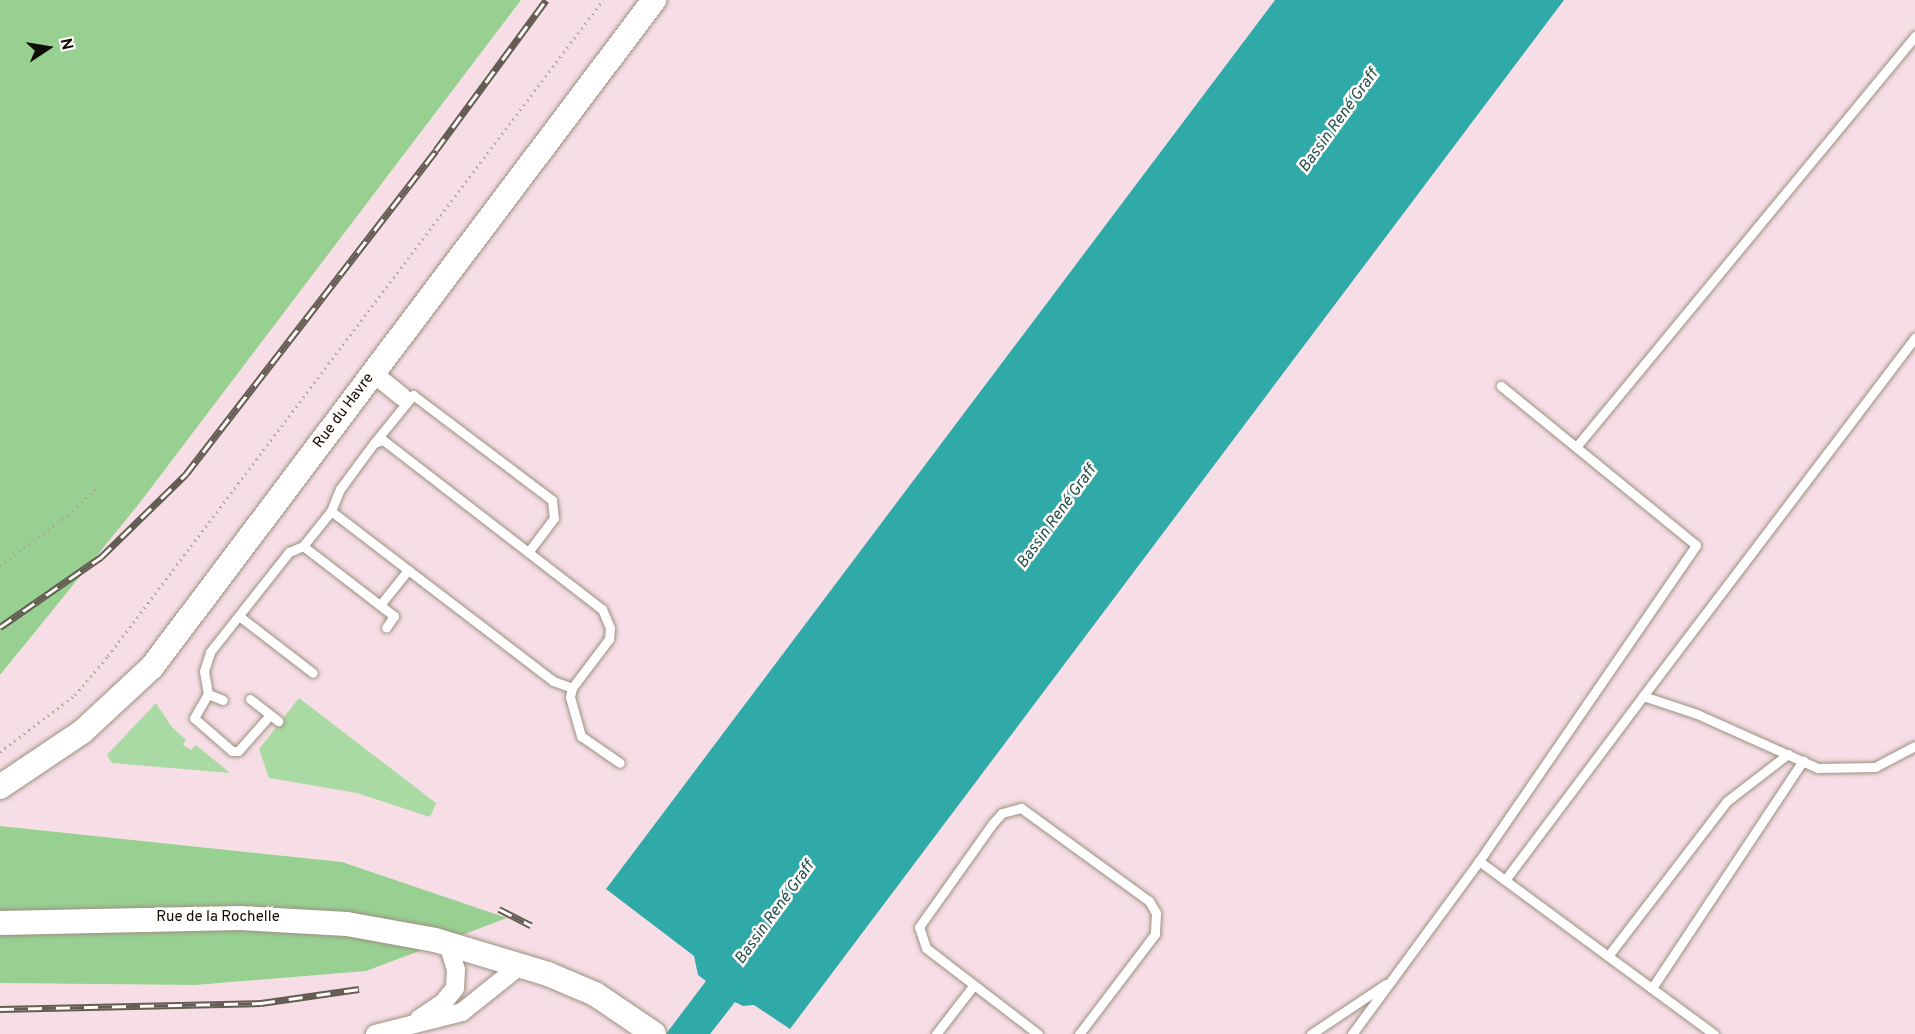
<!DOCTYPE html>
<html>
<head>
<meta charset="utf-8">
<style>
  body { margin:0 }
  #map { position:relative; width:1915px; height:1034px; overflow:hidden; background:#faeedc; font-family:Overpass,sans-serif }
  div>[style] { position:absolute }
  .industrial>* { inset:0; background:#f7dee6 }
  .green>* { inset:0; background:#a9daa3 }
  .forest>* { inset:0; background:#98d092 }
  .water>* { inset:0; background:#30a9a9 }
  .path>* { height:3px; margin-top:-1.5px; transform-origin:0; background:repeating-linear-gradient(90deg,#afa698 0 1.5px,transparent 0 6px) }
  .roads { filter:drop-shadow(0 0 2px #9c9181) drop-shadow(0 0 2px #9c9181) }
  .lane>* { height:9px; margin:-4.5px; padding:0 4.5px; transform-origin:4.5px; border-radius:4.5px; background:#fff }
  .street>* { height:18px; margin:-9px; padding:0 9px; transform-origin:9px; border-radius:9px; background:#fff }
  .secondary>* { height:24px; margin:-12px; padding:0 12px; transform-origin:12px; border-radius:12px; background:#fff }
  .rail>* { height:7px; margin-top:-3.5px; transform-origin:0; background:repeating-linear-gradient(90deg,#fffcf9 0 14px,#645d53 0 28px); box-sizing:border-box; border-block:2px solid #645d53 }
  span { translate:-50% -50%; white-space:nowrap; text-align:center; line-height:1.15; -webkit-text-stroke:5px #fffcf9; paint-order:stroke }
  .street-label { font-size:15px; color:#100c07 }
  .water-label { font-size:16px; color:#1f5050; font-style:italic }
  .north { position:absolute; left:18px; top:18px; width:60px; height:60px; -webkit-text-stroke:4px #fffcf9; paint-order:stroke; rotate:78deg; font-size:16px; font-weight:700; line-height:24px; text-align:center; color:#100c07 }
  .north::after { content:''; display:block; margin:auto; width:21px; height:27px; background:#100c07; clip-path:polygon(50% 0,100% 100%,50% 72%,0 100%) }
</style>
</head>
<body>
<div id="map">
  <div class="industrial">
    <i style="clip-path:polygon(521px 0,1915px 0,1915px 1034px,0 1034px,0 983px,195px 985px,366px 971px,342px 862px,0 826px,0 675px,138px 505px)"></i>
  </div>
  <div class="green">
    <i style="clip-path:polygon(299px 698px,436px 803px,430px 817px,357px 793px,269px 778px,259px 749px)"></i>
    <i style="clip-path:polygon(156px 703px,171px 726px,186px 740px,183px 745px,191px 750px,196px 745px,230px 773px,112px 763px,107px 755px)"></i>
  </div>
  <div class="forest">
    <i style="clip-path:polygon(0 0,521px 0,138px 505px,0 675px)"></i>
    <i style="clip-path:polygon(0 826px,342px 862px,507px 918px,366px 971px,195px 985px,0 983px)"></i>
  </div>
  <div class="water">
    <i style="clip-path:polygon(1275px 0,1564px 0,790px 1029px,754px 1005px,743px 1006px,735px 1002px,710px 1034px,666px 1034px,706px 981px,698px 975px,694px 956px,606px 889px)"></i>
  </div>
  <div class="path">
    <i style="left:0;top:566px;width:91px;rotate:-37deg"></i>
    <i style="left:73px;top:511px;width:35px;rotate:-45deg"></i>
    <i style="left:0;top:752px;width:94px;rotate:-37.2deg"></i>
    <i style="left:75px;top:695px;width:51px;rotate:-49.8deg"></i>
    <i style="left:108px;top:656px;width:822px;rotate:-52.96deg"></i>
  </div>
  <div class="roads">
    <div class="lane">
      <i style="left:374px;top:443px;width:62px;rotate:-50.9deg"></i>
      <i style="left:413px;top:395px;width:174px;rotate:37.1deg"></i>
      <i style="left:552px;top:500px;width:18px;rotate:84deg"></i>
      <i style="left:554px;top:518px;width:41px;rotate:127.1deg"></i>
      <i style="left:1576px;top:447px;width:533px;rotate:-50.48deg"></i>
      <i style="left:331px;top:511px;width:280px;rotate:37.4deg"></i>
      <i style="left:553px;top:681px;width:20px;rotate:20deg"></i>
      <i style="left:303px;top:546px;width:115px;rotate:37.6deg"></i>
      <i style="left:394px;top:616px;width:14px;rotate:124deg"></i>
      <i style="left:380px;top:605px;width:45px;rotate:-51.3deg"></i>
      <i style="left:239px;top:616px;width:93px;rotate:37.6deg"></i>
      <i style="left:208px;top:694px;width:16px;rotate:22deg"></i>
      <i style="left:1643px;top:696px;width:450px;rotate:-52.8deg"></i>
      <i style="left:250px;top:699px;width:36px;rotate:38deg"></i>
      <i style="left:270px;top:715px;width:48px;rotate:131.6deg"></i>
      <i style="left:238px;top:751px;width:6px;rotate:180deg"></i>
      <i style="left:232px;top:751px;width:50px;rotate:-139deg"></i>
      <i style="left:194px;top:718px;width:28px;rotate:-60deg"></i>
      <i style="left:208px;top:694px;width:23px;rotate:-100deg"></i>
      <i style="left:204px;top:671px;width:20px;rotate:-72deg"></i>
      <i style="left:210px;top:652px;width:127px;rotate:-51.7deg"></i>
      <i style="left:289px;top:552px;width:15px;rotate:-23deg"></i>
      <i style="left:303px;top:546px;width:45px;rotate:-51.3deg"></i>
      <i style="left:331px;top:511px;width:24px;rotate:-68deg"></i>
      <i style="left:340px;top:489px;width:57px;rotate:-53.5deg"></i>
      <i style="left:374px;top:443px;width:9px;rotate:-18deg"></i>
      <i style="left:383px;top:440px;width:277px;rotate:37.7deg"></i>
      <i style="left:602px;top:609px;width:21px;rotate:67deg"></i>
      <i style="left:610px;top:628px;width:11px;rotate:95deg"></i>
      <i style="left:609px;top:639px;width:61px;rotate:127.1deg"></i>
      <i style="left:572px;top:688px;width:9px;rotate:103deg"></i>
      <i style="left:570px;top:697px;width:41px;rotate:74.2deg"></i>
      <i style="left:581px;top:736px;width:47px;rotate:34.7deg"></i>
      <i style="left:1479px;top:861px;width:292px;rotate:36.4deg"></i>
      <i style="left:1505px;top:880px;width:230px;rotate:-53.1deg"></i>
      <i style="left:1643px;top:696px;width:57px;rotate:18.4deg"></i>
      <i style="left:1697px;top:714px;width:133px;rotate:24.1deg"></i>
      <i style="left:1818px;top:768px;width:57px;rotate:-1deg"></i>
      <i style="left:1875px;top:767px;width:45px;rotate:-27.7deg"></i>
      <i style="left:1608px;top:956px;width:195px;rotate:-52.5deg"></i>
      <i style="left:1727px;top:801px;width:77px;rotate:-37.6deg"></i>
      <i style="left:1652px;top:988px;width:273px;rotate:-56.4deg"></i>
      <i style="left:936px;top:1034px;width:61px;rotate:-52.4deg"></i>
      <i style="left:1038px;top:1034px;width:141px;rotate:-142.5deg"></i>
      <i style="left:926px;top:948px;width:22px;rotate:-108deg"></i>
      <i style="left:919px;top:927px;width:128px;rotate:-54.6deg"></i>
      <i style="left:993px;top:823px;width:13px;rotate:-48deg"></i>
      <i style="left:1002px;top:813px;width:20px;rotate:-15deg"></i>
      <i style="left:1021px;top:808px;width:158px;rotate:36deg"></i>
      <i style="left:1149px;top:901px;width:14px;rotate:60deg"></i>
      <i style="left:1156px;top:913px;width:21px;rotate:93deg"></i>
      <i style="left:1155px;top:934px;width:126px;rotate:127.2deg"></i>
      <i style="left:1311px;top:1034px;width:90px;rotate:-33.7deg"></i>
      <i style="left:1352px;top:1034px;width:215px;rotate:-53.7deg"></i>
      <i style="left:1479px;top:861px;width:383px;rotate:-55.5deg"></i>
      <i style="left:1696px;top:545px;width:252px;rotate:-140.8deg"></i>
    </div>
    <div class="street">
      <i style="left:373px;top:373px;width:38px;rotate:39deg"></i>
      <i style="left:419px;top:1019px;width:29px;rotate:-34deg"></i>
      <i style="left:443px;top:1003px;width:19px;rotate:-51deg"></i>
      <i style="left:455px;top:988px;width:18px;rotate:-87deg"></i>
      <i style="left:456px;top:970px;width:28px;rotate:-107deg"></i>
      <i style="left:375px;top:1034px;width:90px;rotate:-14.2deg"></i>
      <i style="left:462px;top:1012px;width:77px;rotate:-38.7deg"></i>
    </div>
    <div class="secondary">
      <i style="left:0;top:787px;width:99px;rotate:-33.9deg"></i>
      <i style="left:82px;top:732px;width:96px;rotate:-42.9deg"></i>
      <i style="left:152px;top:667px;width:835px;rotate:-53.03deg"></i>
      <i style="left:0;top:923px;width:240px;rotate:-1.2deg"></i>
      <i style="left:240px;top:918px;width:107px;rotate:3.2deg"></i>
      <i style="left:347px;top:924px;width:89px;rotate:10.3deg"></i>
      <i style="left:435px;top:940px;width:118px;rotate:16.7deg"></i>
      <i style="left:548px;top:974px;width:51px;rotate:23.1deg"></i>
      <i style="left:595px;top:994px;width:71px;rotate:34.1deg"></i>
    </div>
  </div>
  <div class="rail">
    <i style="left:0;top:627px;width:123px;rotate:-34.7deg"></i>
    <i style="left:101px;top:557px;width:119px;rotate:-44.3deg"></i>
    <i style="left:186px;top:474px;width:409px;rotate:-52.3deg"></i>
    <i style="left:436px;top:150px;width:186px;rotate:-53.7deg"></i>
    <i style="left:499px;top:909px;width:36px;rotate:27deg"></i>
    <i style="left:0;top:1009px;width:261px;rotate:-1.3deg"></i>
    <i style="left:261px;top:1003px;width:99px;rotate:-8.1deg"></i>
  </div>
  <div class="street-label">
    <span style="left:344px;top:411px;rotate:-53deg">Rue du Havre</span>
    <span style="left:218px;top:918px">Rue de la Rochelle</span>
  </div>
  <div class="water-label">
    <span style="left:1339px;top:121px;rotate:-54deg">Bassin René Graff</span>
    <span style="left:1057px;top:517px;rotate:-54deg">Bassin René Graff</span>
    <span style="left:775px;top:913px;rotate:-54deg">Bassin René Graff</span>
  </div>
  <div class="north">N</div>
</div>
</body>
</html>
